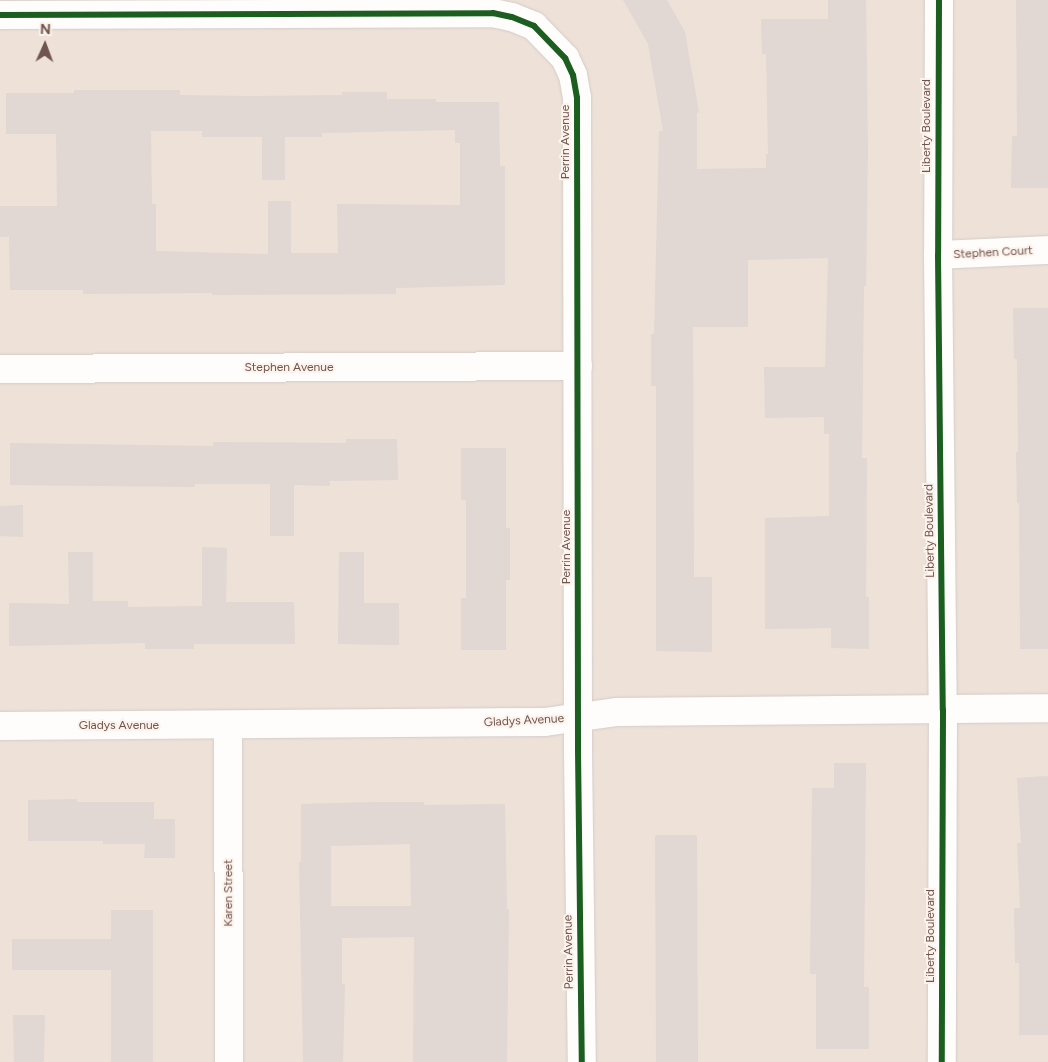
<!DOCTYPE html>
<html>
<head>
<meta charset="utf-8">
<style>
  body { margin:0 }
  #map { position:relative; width:1048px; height:1062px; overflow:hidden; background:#f5efea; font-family:Figtree,sans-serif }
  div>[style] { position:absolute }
  .residential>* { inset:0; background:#ede1d8 }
  .building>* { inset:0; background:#e1d7d3 }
  .roads { filter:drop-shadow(0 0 1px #d4ccc8) drop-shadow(0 0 1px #d4ccc8) }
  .street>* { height:28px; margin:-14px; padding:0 14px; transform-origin:14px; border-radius:14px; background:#fefdfc }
  .cycleway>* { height:6px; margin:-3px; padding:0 3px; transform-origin:3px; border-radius:3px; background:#1b5e20 }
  span { translate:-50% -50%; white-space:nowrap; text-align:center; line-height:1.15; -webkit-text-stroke:4px #fdf3ec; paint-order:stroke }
  .street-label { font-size:12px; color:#6f554e }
  .north { position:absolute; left:20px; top:20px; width:50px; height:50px; -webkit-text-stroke:4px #fdf3ec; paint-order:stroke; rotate:2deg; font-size:14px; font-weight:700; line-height:20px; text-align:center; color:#6f554e }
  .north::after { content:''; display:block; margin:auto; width:18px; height:22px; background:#6f554e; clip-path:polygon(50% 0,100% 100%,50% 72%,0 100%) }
</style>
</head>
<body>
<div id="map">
  <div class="residential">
    <i style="clip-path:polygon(0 0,1048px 0,1048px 1062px,0 1062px)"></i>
  </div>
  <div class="building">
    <i style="clip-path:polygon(623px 0,667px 0,685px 32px,699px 112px,697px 113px,697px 169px,766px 168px,766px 154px,768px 154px,766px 54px,762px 54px,761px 19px,828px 19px,828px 0,866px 0,868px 150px,866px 286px,864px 286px,862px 458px,867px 458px,866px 597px,869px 597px,869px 649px,831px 648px,831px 628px,765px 629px,765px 518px,829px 516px,829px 434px,824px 434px,824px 417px,765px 418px,764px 367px,825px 367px,828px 258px,748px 260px,748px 327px,693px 327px,694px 577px,712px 577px,712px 652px,656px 651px,656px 386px,651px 386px,651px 334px,654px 334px,659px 131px,663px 131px,648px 44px)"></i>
    <i style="clip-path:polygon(1016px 0,1048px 0,1048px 188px,1011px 188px,1012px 136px,1017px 136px)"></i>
    <i style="clip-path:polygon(evenodd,74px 90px,180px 90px,180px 95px,247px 96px,342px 95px,342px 92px,387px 92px,387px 99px,436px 99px,436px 102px,499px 102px,500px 166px,505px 166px,505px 285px,396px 288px,396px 294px,212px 295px,212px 293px,83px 294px,83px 290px,10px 290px,9px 237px,0 237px,0 206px,57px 206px,56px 134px,6px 134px,6px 93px,74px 93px,74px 90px,455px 130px,455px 143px,460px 143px,460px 205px,337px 204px,338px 253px,291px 253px,291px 201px,268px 201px,268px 254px,156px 251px,156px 204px,152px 204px,151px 131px,202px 131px,202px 137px,262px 137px,262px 180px,285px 180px,285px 137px,322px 137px,322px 133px,455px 130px)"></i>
    <i style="clip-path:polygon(1013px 308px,1048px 308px,1048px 649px,1020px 649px,1019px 503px,1017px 503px,1016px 452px,1018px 452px,1017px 359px,1014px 359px)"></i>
    <i style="clip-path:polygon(346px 439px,397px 439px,398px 480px,330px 481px,330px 486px,294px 485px,294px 536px,270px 536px,270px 484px,195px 484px,195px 487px,10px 485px,10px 443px,213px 446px,213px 442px,346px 443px)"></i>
    <i style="clip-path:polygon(461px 448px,506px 448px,506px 528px,510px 528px,510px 580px,506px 580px,506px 650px,461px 650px,461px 598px,466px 598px,466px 500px,461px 500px)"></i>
    <i style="clip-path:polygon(23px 505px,23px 537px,0 536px,0 506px)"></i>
    <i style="clip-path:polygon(202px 547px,227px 548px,226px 602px,294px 602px,295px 644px,194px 644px,194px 649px,145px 649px,145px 643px,9px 646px,9px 603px,69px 604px,68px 552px,93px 552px,93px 601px,128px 601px,128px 607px,202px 606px)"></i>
    <i style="clip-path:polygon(339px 552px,364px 552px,364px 603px,399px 603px,399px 645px,338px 644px)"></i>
    <i style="clip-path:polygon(834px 763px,866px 763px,864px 987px,869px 987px,869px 1049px,816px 1049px,816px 974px,810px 974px,812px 788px,834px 788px)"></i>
    <i style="clip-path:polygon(1048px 776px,1048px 1035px,1019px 1035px,1019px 963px,1015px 963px,1014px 908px,1020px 908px,1017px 843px,1021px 843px,1017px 778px)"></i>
    <i style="clip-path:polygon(77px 799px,77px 802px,154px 802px,154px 819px,175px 819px,175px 858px,144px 858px,145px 844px,103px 844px,103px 841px,28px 841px,28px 800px)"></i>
    <i style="clip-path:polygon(evenodd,375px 802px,424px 802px,424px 805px,505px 804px,507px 909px,509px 909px,507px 1062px,413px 1062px,414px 937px,342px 938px,342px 984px,345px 984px,343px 1062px,303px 1062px,299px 862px,301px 862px,301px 804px,375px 802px,410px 844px,411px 906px,331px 906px,331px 846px,410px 844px)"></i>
    <i style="clip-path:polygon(655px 835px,697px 835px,698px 1062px,656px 1062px)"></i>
    <i style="clip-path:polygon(111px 910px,153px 910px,153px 1062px,111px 1062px,111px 970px,12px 970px,12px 939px,111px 939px)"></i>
    <i style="clip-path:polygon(13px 1015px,45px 1015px,44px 1062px,14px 1062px)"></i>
  </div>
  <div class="roads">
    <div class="street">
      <i style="left:939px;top:0;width:255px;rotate:90.2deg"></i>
      <i style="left:938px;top:255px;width:455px;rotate:89.4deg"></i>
      <i style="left:943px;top:710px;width:352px;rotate:90.2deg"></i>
      <i style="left:0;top:15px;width:493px;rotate:-0.2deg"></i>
      <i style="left:493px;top:13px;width:19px;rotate:12deg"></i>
      <i style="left:512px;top:17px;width:24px;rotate:22deg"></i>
      <i style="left:534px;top:26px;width:45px;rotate:45.9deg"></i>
      <i style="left:565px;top:58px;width:19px;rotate:65deg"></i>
      <i style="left:573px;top:75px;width:23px;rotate:80deg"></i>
      <i style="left:577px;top:98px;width:653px;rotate:89.91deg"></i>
      <i style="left:578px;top:751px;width:311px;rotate:89.3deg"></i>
      <i style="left:938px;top:255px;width:110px;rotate:-2.6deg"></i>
      <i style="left:0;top:369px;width:578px;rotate:-0.3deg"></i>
      <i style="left:228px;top:725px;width:337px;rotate:89.8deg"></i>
      <i style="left:0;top:726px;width:545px;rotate:-0.42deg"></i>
      <i style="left:545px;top:722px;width:73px;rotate:-7.9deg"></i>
      <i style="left:617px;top:712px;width:431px;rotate:-0.5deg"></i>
    </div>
  </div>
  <div class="cycleway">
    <i style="left:939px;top:0;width:255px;rotate:90.2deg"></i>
    <i style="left:938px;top:255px;width:455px;rotate:89.4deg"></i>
    <i style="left:943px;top:710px;width:352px;rotate:90.2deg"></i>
    <i style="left:0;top:15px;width:493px;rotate:-0.2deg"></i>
    <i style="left:493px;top:13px;width:19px;rotate:12deg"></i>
    <i style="left:512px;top:17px;width:24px;rotate:22deg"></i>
    <i style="left:534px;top:26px;width:45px;rotate:45.9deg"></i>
    <i style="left:565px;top:58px;width:19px;rotate:65deg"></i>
    <i style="left:573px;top:75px;width:23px;rotate:80deg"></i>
    <i style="left:577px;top:98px;width:653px;rotate:89.91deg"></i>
    <i style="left:578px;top:751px;width:311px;rotate:89.3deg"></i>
  </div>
  <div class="street-label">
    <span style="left:927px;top:126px;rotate:-90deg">Liberty Boulevard</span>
    <span style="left:566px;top:142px;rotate:-90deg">Perrin Avenue</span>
    <span style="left:993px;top:253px;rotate:-3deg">Stephen Court</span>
    <span style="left:289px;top:368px">Stephen Avenue</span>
    <span style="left:930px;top:531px;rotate:-91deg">Liberty Boulevard</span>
    <span style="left:567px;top:547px;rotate:-90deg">Perrin Avenue</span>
    <span style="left:524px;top:721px;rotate:-3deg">Gladys Avenue</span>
    <span style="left:119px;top:726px">Gladys Avenue</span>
    <span style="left:229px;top:893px;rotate:-90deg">Karen Street</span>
    <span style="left:931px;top:936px;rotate:-90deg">Liberty Boulevard</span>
    <span style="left:569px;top:952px;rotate:-91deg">Perrin Avenue</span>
  </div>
  <div class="north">N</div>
</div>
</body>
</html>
